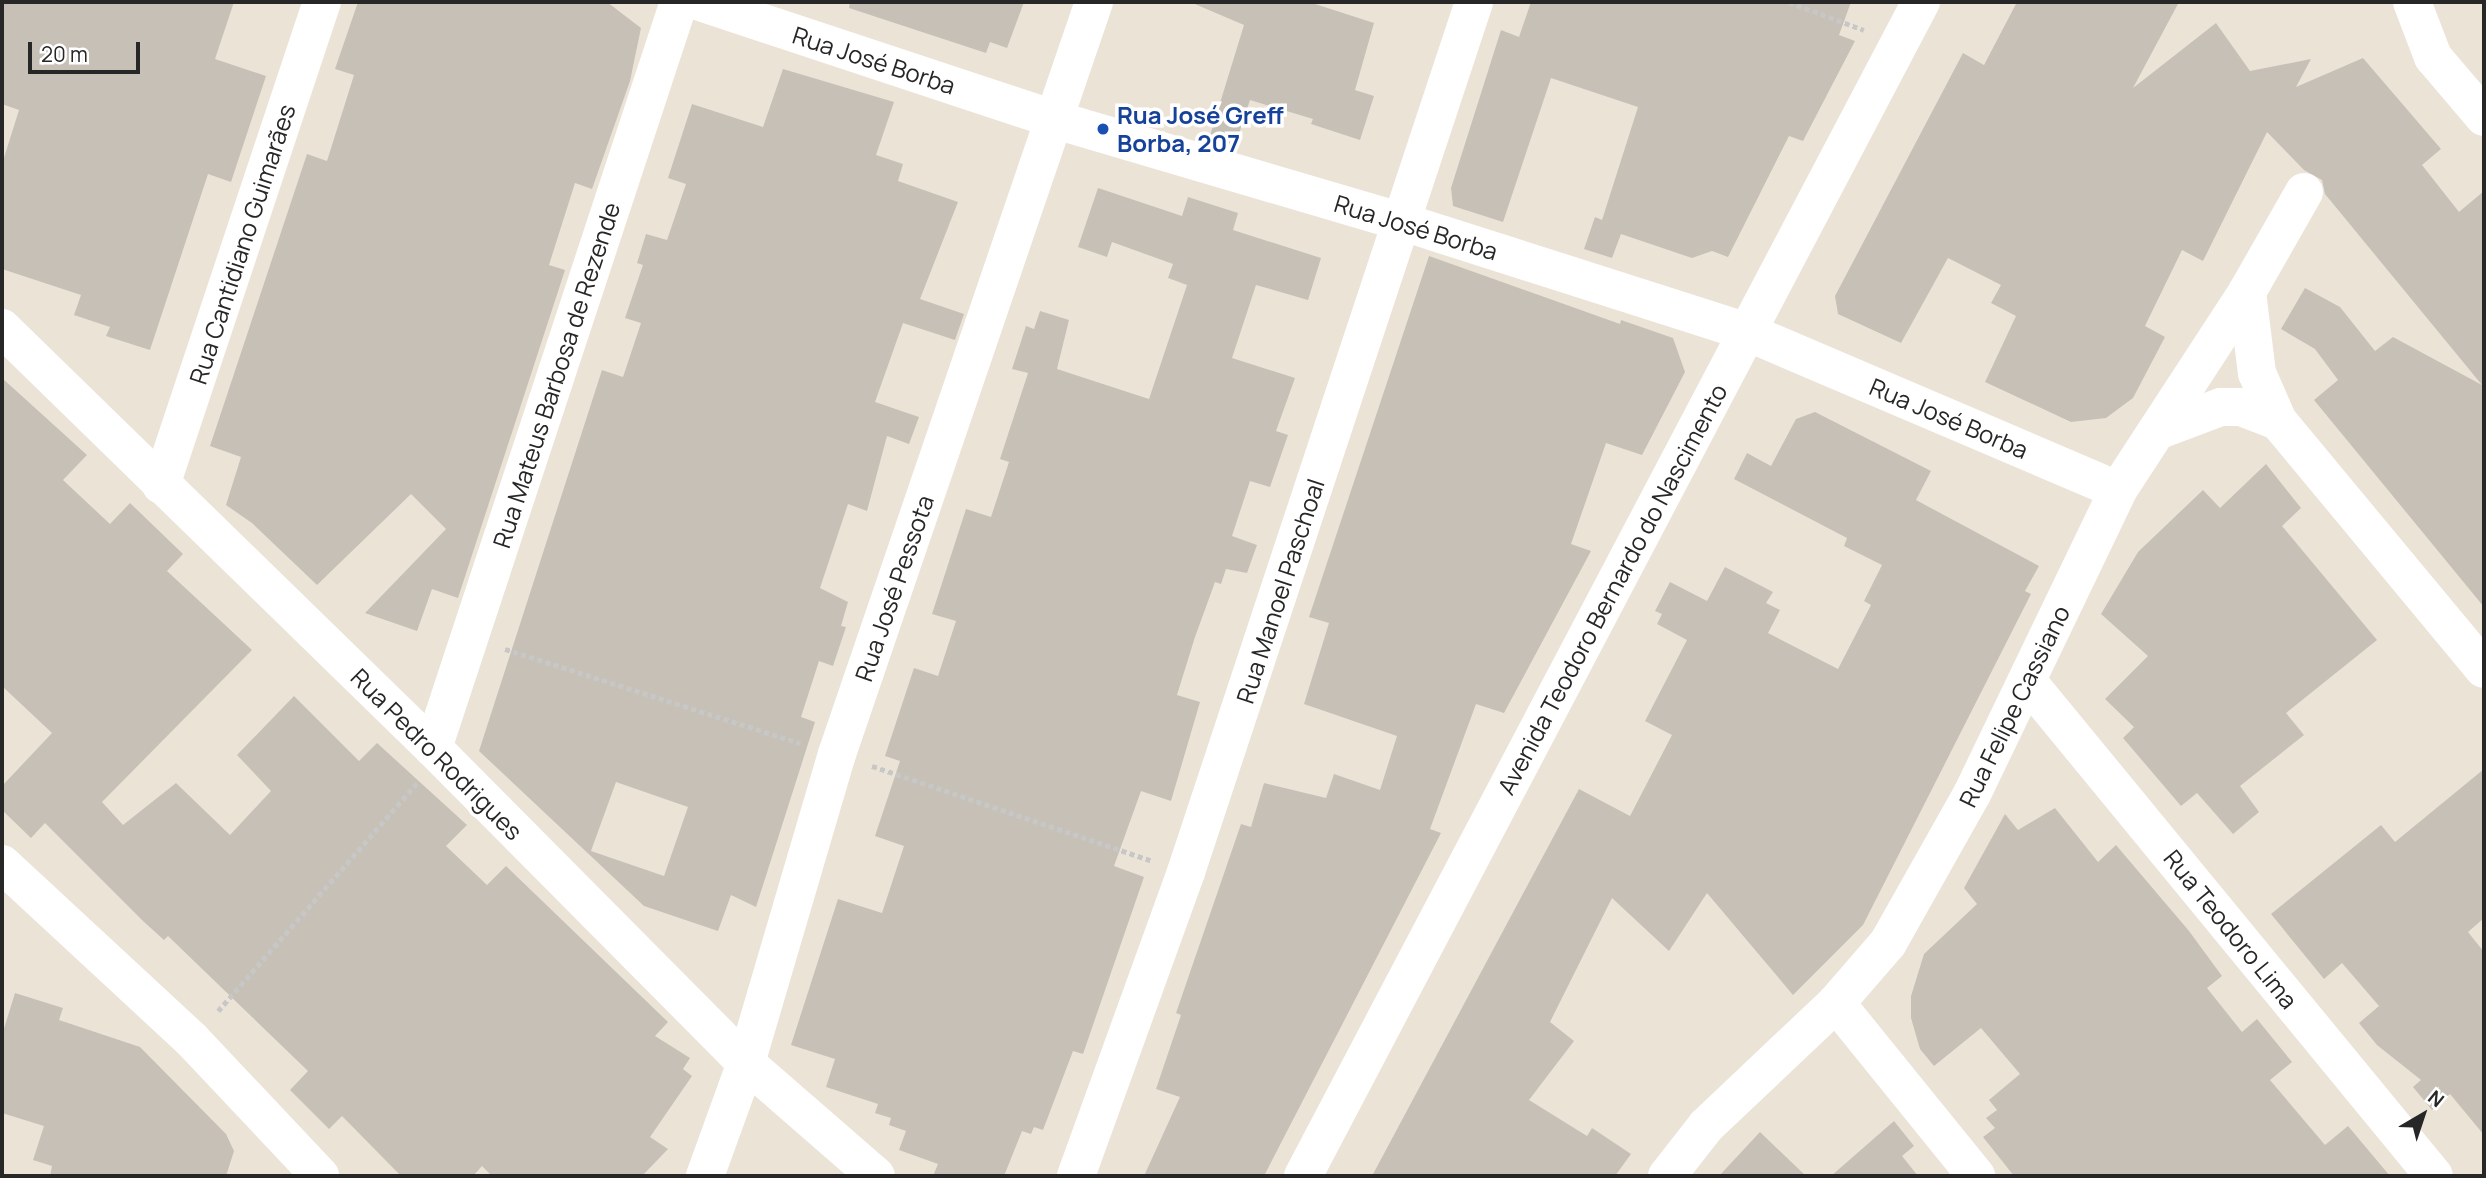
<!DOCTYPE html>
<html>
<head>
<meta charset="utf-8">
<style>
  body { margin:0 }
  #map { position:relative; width:2486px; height:1178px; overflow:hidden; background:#ece3d7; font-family:Manrope,sans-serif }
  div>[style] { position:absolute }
  .building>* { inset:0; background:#c6c0b7 }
  .path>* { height:4.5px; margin-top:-2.25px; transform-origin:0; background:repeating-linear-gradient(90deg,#c7c7c7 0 5px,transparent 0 8.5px) }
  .minor>* { height:38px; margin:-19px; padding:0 19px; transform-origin:19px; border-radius:19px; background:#fff }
  .dots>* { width:19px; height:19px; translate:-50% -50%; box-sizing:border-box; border:4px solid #fff; border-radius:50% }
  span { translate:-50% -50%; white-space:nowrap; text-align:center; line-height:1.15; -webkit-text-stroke:7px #fff; paint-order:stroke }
  .street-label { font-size:24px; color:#272727 }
  .transit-label { font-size:24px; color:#164399; font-weight:700 }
  .left { translate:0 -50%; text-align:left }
  .frame { position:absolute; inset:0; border:4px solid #272727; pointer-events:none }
  .north { position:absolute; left:2388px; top:1080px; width:70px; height:70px; -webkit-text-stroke:5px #fff; paint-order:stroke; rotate:39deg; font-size:19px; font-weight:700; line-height:28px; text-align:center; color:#272727 }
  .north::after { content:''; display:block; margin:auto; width:24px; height:32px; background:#272727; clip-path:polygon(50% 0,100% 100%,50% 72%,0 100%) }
  .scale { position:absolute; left:28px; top:42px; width:112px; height:32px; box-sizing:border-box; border:4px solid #272727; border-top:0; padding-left:9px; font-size:21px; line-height:24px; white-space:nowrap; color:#272727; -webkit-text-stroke:5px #fff; paint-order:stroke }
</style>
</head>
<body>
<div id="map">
  <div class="building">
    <i style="clip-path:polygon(2px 2px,234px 2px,215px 59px,266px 76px,231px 182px,208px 174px,150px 350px,106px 336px,110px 327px,74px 315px,81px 295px,2px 269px,2px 164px,19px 110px,2px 104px)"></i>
    <i style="clip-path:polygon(358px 2px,607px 2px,641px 28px,630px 81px,592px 189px,575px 183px,549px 265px,565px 270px,458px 598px,432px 589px,417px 631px,365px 613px,446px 529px,411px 494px,317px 585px,252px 523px,226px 505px,241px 457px,210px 446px,307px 154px,327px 161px,354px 75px,335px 69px)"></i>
    <i style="clip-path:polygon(850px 2px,1024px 2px,1007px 48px,990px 42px,986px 53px,849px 8px)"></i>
    <i style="clip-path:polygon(1190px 2px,1309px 2px,1374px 23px,1355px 90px,1374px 96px,1360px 140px,1311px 124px,1313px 119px,1250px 100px,1234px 149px,1208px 142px,1244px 25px)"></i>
    <i style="clip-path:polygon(1531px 2px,1851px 2px,1839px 35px,1855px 41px,1803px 141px,1789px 136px,1728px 257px,1712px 251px,1692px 258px,1621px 234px,1612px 258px,1584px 249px,1595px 217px,1602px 220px,1638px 107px,1551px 78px,1503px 222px,1453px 206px,1451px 188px,1501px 30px,1519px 37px)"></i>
    <i style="clip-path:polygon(2017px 2px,2179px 2px,2133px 88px,2216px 23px,2250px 71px,2311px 59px,2296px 87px,2363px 58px,2441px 149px,2422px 165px,2459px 212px,2484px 191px,2484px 607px,2314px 400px,2338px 380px,2315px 349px,2281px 329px,2305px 288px,2340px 307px,2375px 351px,2393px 337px,2482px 385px,2325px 194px,2322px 180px,2304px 170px,2267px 132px,2203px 261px,2182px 250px,2145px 326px,2165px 337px,2133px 398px,2106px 418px,2071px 422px,1985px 382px,2016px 316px,1991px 303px,2001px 285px,1948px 258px,1901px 343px,1838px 314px,1835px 296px,1963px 53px,1984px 65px)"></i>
    <i style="clip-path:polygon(evenodd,783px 69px,894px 102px,876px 155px,903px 164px,898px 181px,958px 202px,920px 299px,964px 314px,955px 340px,903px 323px,875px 402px,919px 417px,909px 444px,887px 436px,867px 511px,848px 504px,820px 588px,848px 602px,841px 626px,846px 627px,833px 666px,819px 661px,801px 717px,815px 722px,756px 907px,731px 895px,718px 931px,644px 906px,479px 751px,602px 370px,623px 377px,641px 323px,625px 318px,643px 265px,637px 263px,646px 234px,667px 240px,686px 184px,668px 178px,692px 104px,763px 127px,783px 69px,616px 782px,688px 807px,664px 876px,591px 851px,616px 782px)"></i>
    <i style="clip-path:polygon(1098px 188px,1182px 216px,1188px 197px,1238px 213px,1233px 230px,1321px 258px,1308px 300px,1256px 285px,1232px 358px,1295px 378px,1276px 431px,1288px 435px,1270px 487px,1250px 481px,1232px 536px,1257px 545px,1247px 573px,1226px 569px,1221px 584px,1215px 582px,1195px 637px,1177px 695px,1200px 702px,1171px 801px,1141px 791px,1114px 866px,1144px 877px,1083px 1054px,1073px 1051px,1043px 1130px,1034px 1127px,1031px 1134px,1022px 1131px,1004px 1176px,933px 1176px,938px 1164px,899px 1150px,906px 1131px,889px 1125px,891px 1118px,875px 1113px,878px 1104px,826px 1087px,835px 1059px,791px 1045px,838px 899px,882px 913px,904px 846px,875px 836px,900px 761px,885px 756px,914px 668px,938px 676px,956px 621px,932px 614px,966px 509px,991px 517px,1009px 462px,1000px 459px,1028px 373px,1012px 369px,1026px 326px,1034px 329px,1040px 311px,1069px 320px,1057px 369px,1149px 399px,1187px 285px,1168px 278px,1173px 264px,1112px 242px,1107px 257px,1078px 247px)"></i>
    <i style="clip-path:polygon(1429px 256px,1620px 324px,1621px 320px,1673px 338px,1685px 372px,1642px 455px,1606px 443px,1571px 544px,1591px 551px,1504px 713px,1476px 704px,1430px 829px,1441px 833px,1264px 1176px,1144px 1176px,1180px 1097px,1156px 1089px,1181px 1015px,1176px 1013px,1241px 824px,1251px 827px,1264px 783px,1326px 798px,1334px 774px,1380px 790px,1397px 736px,1304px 704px,1329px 623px,1309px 617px)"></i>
    <i style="clip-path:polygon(2px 378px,87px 455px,63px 480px,110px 524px,130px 503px,183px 554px,167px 571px,252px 650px,102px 802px,123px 825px,176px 783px,230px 835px,271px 791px,237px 755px,294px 696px,359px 761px,377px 743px,467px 825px,446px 846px,487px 885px,506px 866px,668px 1022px,655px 1036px,690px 1058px,683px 1069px,692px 1076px,650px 1137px,668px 1149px,642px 1176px,492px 1176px,482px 1166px,473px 1176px,401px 1176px,342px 1116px,329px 1129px,290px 1090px,308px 1071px,168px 936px,164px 940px,143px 921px,45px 823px,31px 838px,2px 810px,2px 786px,52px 733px,2px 686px)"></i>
    <i style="clip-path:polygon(1815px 412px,1931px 471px,1916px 500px,2039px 566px,2025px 591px,2031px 594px,1863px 925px,1793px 995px,1707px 893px,1669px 951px,1612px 898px,1550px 1022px,1574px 1041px,1529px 1100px,1587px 1136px,1592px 1128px,1631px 1154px,1615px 1176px,1372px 1176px,1579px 789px,1630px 816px,1672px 735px,1645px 721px,1687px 640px,1657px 624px,1662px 614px,1655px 611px,1670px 582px,1707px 601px,1725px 567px,1773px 592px,1766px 603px,1780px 610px,1768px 633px,1838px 669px,1871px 605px,1864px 601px,1882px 565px,1844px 546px,1847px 538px,1734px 479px,1747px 453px,1771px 466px,1796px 419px)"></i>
    <i style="clip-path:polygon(2266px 464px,2301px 508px,2282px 526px,2377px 640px,2286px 713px,2304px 735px,2240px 786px,2259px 812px,2233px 834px,2197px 793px,2181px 806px,2123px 738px,2134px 727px,2105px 699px,2148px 656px,2101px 614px,2138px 552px,2203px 490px,2220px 508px)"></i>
    <i style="clip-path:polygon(2484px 769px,2484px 918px,2468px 932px,2484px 952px,2484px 1135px,2450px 1094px,2432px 1110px,2413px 1087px,2421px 1080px,2377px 1045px,2359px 1023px,2379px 1006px,2342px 963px,2324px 979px,2271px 914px,2381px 825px,2395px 842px)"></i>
    <i style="clip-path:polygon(2055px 808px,2098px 862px,2116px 845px,2189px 931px,2222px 976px,2207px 988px,2242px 1032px,2257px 1019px,2292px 1062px,2270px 1080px,2325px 1145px,2348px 1126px,2390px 1176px,2014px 1176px,1983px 1137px,1995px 1128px,1986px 1118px,1997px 1110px,1989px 1100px,2020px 1074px,1981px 1028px,1934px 1066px,1920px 1049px,1911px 1018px,1911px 996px,1924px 954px,1977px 904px,1964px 888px,2005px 814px,2018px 830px)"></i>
    <i style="clip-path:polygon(15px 993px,63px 1008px,59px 1020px,140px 1047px,226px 1134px,234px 1151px,226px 1176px,50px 1176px,52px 1166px,33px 1160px,44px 1126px,2px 1113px,2px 1035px)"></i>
    <i style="clip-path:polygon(1894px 1121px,1914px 1146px,1902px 1156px,1918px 1176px,1831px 1176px)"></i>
    <i style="clip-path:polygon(1760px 1132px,1806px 1176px,1719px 1176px)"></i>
  </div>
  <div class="path">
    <i style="left:1789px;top:2px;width:80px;rotate:20.5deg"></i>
    <i style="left:505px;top:649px;width:310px;rotate:17.7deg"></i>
    <i style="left:872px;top:766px;width:296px;rotate:18.7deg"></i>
    <i style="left:218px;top:1011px;width:303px;rotate:-48.9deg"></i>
  </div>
  <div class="minor">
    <i style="left:700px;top:2px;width:375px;rotate:18.3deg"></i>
    <i style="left:1056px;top:120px;width:362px;rotate:16.4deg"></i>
    <i style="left:1403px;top:222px;width:361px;rotate:17.7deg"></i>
    <i style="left:1747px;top:332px;width:403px;rotate:23.1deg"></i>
    <i style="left:2412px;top:2px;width:59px;rotate:69.1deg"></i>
    <i style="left:2433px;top:57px;width:79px;rotate:49.6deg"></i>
    <i style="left:2247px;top:292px;width:82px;rotate:83deg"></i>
    <i style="left:2257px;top:373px;width:52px;rotate:66.4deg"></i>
    <i style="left:2278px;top:421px;width:322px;rotate:50.3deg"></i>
    <i style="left:2px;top:328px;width:602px;rotate:44.26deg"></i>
    <i style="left:433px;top:748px;width:444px;rotate:45.2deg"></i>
    <i style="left:746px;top:1063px;width:172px;rotate:41deg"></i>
    <i style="left:2157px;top:431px;width:68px;rotate:-20.6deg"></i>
    <i style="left:2221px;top:407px;width:20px"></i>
    <i style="left:2241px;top:407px;width:40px;rotate:21deg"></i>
    <i style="left:161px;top:485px;width:509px;rotate:-71.57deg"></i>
    <i style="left:2028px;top:682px;width:639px;rotate:50.58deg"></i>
    <i style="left:433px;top:748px;width:786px;rotate:-71.75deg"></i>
    <i style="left:2px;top:864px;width:259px;rotate:42.8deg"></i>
    <i style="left:192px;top:1040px;width:187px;rotate:46.7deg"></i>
    <i style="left:1836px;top:1003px;width:223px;rotate:51deg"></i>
    <i style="left:705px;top:1176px;width:120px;rotate:-70.1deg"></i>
    <i style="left:746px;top:1063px;width:322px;rotate:-73.6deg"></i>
    <i style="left:837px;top:754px;width:795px;rotate:-71.13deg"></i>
    <i style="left:1076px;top:1176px;width:323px;rotate:-70.1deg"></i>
    <i style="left:1186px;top:872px;width:916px;rotate:-71.68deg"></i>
    <i style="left:1303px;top:1176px;width:1327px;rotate:-62.24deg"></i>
    <i style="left:1667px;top:1176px;width:63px;rotate:-52deg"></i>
    <i style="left:1706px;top:1126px;width:179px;rotate:-43.4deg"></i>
    <i style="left:1836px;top:1003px;width:79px;rotate:-49.1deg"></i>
    <i style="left:1888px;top:943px;width:171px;rotate:-60.6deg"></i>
    <i style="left:1972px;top:794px;width:337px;rotate:-64.3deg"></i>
    <i style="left:2118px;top:490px;width:236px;rotate:-56.9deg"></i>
    <i style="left:2247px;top:292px;width:115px;rotate:-60.3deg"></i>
  </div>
  <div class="dots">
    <i style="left:1103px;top:129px;background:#1a4fb4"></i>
  </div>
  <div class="street-label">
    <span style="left:874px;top:60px;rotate:18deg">Rua José Borba</span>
    <span style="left:1416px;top:227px;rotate:17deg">Rua José Borba</span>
    <span style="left:242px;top:244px;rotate:-72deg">Rua Cantidiano Guimarães</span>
    <span style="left:556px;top:375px;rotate:-72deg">Rua Mateus Barbosa de Rezende</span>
    <span style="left:1949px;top:418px;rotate:23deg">Rua José Borba</span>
    <span style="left:894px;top:588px;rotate:-71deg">Rua José Pessota</span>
    <span style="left:1612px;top:589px;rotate:-62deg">Avenida Teodoro Bernardo do Nascimento</span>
    <span style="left:1280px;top:591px;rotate:-72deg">Rua Manoel Paschoal</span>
    <span style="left:2014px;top:706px;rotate:-64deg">Rua Felipe Cassiano</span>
    <span style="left:437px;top:754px;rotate:45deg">Rua Pedro Rodrigues</span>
    <span style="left:2231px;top:929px;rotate:51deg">Rua Teodoro Lima</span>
  </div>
  <div class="transit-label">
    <span class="left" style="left:1117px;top:129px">Rua José Greff<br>Borba, 207</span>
  </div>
  <div class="frame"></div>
  <div class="north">N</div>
  <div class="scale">20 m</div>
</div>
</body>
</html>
